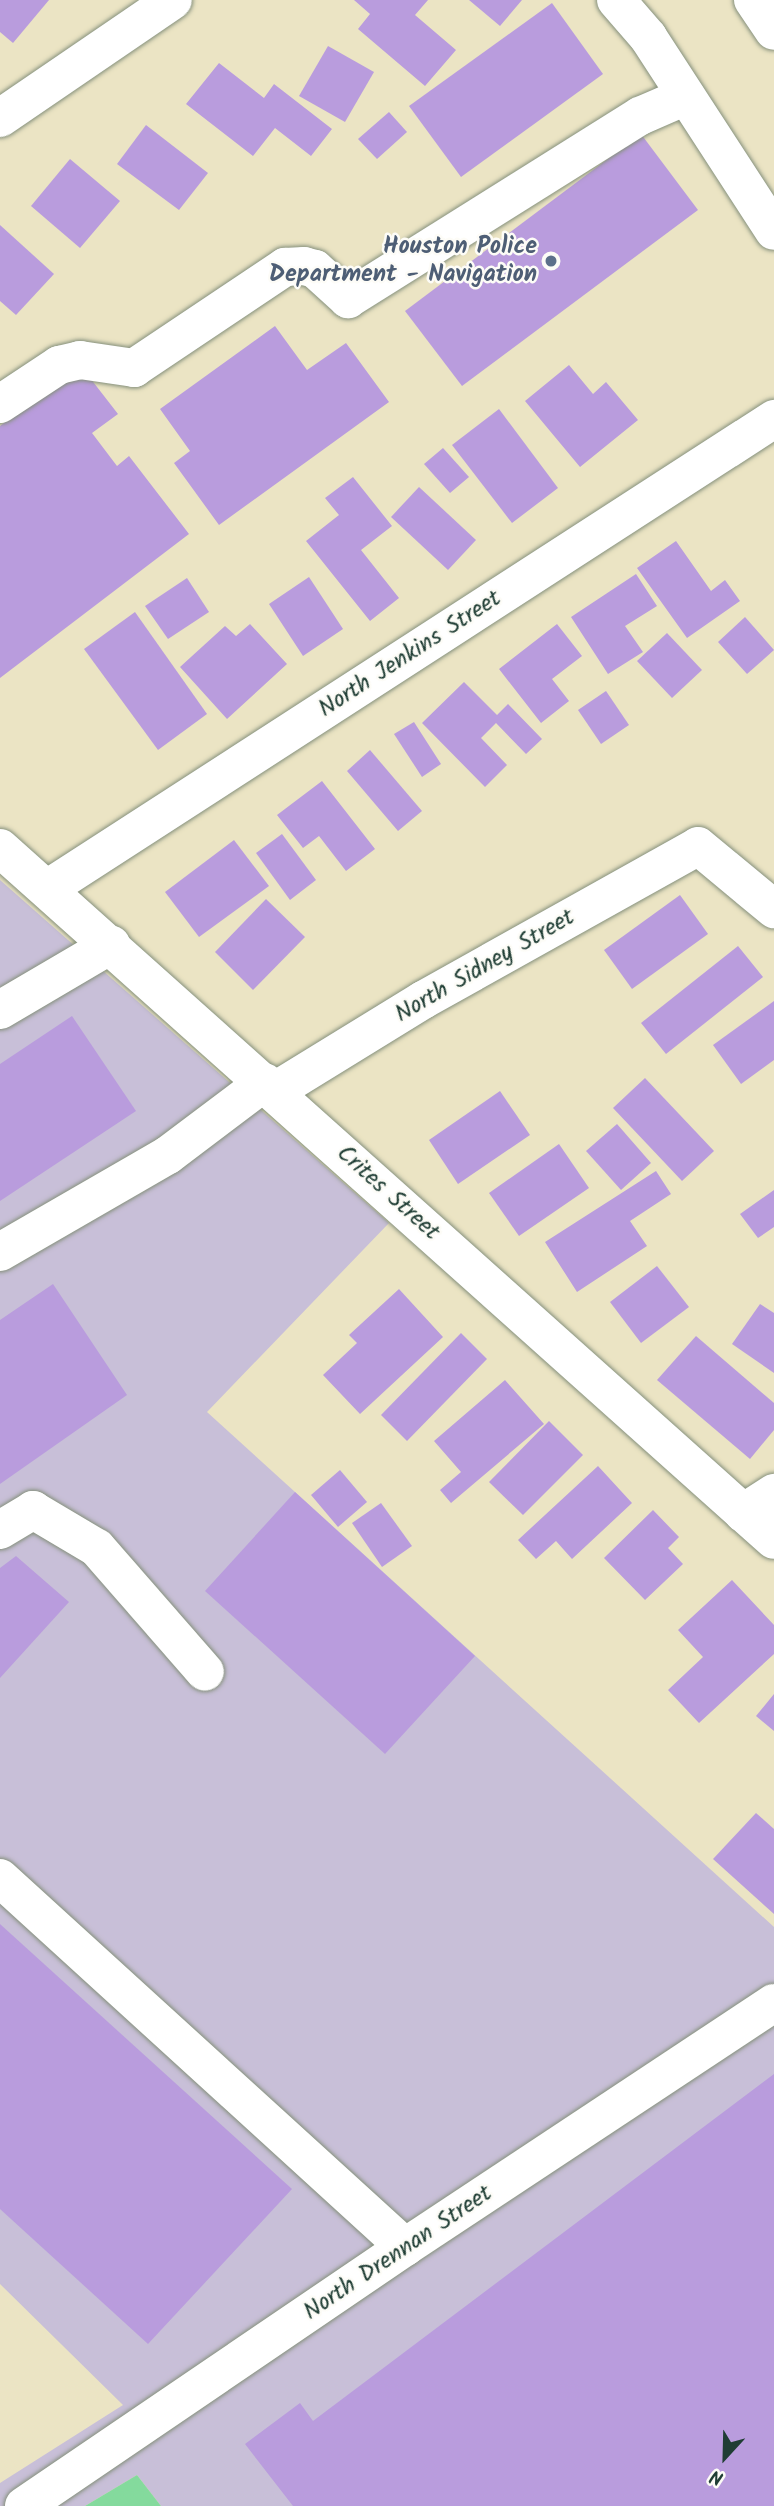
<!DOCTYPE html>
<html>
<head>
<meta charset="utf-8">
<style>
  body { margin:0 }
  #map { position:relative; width:774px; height:2506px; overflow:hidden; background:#ebe4c4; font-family:Kalam,sans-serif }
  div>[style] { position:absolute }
  .industrial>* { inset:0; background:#c8bfd8 }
  .green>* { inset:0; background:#84da9d }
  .building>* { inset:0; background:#b99cdd }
  .roads { filter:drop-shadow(0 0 2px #85907c) drop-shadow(0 0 2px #85907c) }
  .minor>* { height:38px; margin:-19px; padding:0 19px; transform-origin:19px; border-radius:19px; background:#fff }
  .major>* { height:38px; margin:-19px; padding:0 19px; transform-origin:19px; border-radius:19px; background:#fff }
  .dots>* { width:19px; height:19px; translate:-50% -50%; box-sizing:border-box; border:4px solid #fdfcf7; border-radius:50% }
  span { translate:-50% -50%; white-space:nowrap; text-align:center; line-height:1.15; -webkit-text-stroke:5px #fdfcf7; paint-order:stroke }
  .service-label { font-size:24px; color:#4e5e75; font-weight:700 }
  .right { translate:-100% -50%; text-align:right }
  .street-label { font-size:24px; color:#1f3d34 }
  .north { position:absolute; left:690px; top:2422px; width:70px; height:70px; -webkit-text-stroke:5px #fdfcf7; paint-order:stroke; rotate:202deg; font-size:19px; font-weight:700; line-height:28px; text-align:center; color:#1f3d34 }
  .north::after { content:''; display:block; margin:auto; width:24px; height:32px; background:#1f3d34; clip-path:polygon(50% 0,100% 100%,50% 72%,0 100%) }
</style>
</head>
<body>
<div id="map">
  <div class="industrial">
    <i style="clip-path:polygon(0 880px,389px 1223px,207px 1412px,774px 1927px,774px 2506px,161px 2506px,137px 2475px,85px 2506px,0 2506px,0 2483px,123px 2405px,0 2284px)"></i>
  </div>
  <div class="green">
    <i style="clip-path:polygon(137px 2475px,161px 2506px,85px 2506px)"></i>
  </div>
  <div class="building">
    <i style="clip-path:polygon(0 0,49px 0,13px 43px,0 32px)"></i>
    <i style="clip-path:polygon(354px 0,428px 0,415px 15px,456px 50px,425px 86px,358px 29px,370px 14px)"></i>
    <i style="clip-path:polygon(469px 0,522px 0,500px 26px)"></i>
    <i style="clip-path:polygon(552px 3px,603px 74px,461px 177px,409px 106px)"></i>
    <i style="clip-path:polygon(328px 46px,374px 72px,345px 122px,299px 96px)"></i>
    <i style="clip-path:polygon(219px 63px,264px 98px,274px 84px,332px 129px,311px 156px,275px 128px,253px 156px,186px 104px)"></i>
    <i style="clip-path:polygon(389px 112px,407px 132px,377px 159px,358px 139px)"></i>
    <i style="clip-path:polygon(146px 125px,208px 173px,179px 210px,117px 164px)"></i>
    <i style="clip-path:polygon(641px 134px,698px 210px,462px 386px,405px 311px)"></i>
    <i style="clip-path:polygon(70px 159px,120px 201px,80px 248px,31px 206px)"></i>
    <i style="clip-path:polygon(0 225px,54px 274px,16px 315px,0 301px)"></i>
    <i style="clip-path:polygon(275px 326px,307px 370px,346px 343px,389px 402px,219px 525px,174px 463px,190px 451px,160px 409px)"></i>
    <i style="clip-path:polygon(80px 365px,118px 414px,92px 433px,117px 466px,129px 456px,189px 534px,0 678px,0 426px)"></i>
    <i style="clip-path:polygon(569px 365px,593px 394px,606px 382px,638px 420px,580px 467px,525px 401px)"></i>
    <i style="clip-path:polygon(499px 409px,558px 488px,512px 523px,452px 445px)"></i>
    <i style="clip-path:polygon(443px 448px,469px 477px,450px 493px,424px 464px)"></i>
    <i style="clip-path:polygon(353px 477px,392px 526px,361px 550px,399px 598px,370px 621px,306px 541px,339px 515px,325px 498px)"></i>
    <i style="clip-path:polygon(419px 487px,476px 540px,448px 570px,391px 517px)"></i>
    <i style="clip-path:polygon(676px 541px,711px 591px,725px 580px,740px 601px,687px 638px,637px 568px)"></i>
    <i style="clip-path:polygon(636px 574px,657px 606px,625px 626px,643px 652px,608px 674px,571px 617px)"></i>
    <i style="clip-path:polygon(309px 577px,343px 629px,303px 656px,269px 604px)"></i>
    <i style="clip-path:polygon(187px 578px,209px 612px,168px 639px,145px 606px)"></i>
    <i style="clip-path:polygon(135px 612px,207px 714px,158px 750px,84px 649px)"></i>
    <i style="clip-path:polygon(745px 617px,774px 650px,747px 674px,718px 642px)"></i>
    <i style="clip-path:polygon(250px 624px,287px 664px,227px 719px,180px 667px,225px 626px,236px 636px)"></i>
    <i style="clip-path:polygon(557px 624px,582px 656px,552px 679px,569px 701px,541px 723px,499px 669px)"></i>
    <i style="clip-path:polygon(667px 633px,702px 670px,672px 698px,637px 661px)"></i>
    <i style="clip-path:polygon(464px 682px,497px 715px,508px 704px,542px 739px,526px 754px,496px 723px,481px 738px,507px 765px,485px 787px,422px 723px)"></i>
    <i style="clip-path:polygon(606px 691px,629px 725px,601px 744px,578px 710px)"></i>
    <i style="clip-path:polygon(414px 722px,441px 764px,422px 777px,394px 734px)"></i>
    <i style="clip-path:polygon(370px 750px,422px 811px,398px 831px,347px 771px)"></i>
    <i style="clip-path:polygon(322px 781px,375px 849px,346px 871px,319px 836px,303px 848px,277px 815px)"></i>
    <i style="clip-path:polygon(282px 834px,316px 880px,290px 900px,256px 853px)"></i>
    <i style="clip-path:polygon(234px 840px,269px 886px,199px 937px,165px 892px)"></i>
    <i style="clip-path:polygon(680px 895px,708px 934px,632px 989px,604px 950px)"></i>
    <i style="clip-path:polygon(266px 899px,305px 937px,253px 990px,215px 952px)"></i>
    <i style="clip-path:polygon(738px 946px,763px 977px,666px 1054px,641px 1023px)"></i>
    <i style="clip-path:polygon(774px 1001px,774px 1060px,741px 1084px,713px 1045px)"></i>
    <i style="clip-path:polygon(72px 1016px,136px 1111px,0 1201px,0 1064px)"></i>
    <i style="clip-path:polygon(645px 1078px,714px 1151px,682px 1181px,613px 1108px)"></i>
    <i style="clip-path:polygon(500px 1091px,530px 1135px,458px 1184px,429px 1140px)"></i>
    <i style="clip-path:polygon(617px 1124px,651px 1163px,621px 1190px,586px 1151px)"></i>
    <i style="clip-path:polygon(559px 1144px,589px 1188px,519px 1236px,489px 1193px)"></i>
    <i style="clip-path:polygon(656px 1171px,671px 1194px,630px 1221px,647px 1246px,577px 1292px,545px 1242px)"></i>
    <i style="clip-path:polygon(774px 1190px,774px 1227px,758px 1238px,740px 1214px)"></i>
    <i style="clip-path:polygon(657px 1266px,689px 1307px,641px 1343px,610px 1302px)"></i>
    <i style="clip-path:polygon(53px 1284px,127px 1395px,0 1484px,0 1320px)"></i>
    <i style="clip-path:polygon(399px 1289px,443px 1337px,360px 1414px,323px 1375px,357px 1343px,349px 1335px)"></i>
    <i style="clip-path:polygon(760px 1304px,774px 1313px,774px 1373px,732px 1344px)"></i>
    <i style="clip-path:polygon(461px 1333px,487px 1359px,407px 1441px,381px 1415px)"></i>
    <i style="clip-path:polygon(696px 1336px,774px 1403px,774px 1430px,750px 1459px,657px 1380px)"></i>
    <i style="clip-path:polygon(505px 1380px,544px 1424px,451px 1503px,440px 1490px,461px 1472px,434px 1441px)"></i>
    <i style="clip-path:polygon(549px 1421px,583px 1455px,523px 1515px,489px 1482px)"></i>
    <i style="clip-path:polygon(598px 1466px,632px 1503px,572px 1559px,556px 1541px,536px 1559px,518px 1540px)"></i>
    <i style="clip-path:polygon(340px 1470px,367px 1502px,338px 1527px,311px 1495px)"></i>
    <i style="clip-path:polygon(295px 1492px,475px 1656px,385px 1754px,205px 1591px)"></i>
    <i style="clip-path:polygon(381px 1503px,412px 1546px,382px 1567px,352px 1523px)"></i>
    <i style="clip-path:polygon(653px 1510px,679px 1537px,668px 1548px,683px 1564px,645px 1600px,604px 1558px)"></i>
    <i style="clip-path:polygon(16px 1556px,69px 1602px,0 1678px,0 1568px)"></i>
    <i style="clip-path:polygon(732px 1580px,774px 1625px,774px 1654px,699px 1723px,668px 1690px,703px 1657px,678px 1630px)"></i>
    <i style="clip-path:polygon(774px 1694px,774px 1731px,756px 1716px)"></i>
    <i style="clip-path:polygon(756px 1813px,774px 1829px,774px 1914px,713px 1859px)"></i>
    <i style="clip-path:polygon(0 1924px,292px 2189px,148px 2344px,0 2209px)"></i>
    <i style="clip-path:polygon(774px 2074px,774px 2506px,293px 2506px,245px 2444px,300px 2403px,313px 2421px)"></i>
  </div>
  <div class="roads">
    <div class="minor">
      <i style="left:0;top:118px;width:209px;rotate:-34.3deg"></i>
      <i style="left:0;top:404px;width:71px;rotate:-33.5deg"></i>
      <i style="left:59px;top:365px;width:22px;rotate:-13deg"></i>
      <i style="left:80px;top:360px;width:55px;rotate:8.4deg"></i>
      <i style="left:134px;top:368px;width:182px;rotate:-33.8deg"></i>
      <i style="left:285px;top:267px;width:19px;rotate:-3deg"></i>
      <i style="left:304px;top:266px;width:11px;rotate:15deg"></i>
      <i style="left:315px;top:269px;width:45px;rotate:42.3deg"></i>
      <i style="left:348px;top:299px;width:345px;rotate:-32.1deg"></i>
      <i style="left:640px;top:116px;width:50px;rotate:-23.5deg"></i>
      <i style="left:0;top:848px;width:1038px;rotate:41.8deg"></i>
      <i style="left:47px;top:889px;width:866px;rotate:-32.88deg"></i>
      <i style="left:0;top:1010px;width:129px;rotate:-30.4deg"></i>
      <i style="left:275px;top:1091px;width:174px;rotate:-31.6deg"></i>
      <i style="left:423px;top:1000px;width:315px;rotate:-29.2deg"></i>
      <i style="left:698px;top:846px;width:99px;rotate:39.7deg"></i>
      <i style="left:0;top:1252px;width:194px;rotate:-30deg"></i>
      <i style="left:168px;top:1155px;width:121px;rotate:-37deg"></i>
      <i style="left:743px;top:1513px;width:37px;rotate:-33deg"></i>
      <i style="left:0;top:1530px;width:39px;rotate:-31deg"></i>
      <i style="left:33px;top:1510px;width:74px;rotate:30.7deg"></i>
      <i style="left:97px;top:1548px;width:164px;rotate:48.9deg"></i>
      <i style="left:0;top:1878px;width:548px;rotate:42.34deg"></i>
      <i style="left:24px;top:2506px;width:461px;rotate:-34.2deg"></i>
      <i style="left:405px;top:2247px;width:442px;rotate:-33.5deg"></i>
    </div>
    <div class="major">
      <i style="left:616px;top:0;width:49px;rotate:49.1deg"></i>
      <i style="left:648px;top:37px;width:231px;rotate:57deg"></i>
      <i style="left:753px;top:0;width:37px;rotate:56deg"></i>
    </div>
  </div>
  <div class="dots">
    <i style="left:551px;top:261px;background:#5c6f8a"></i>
  </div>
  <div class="service-label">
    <span class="right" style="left:537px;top:261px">Houston Police<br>Department - Navigation</span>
  </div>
  <div class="street-label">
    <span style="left:410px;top:654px;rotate:-33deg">North Jenkins Street</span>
    <span style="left:485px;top:966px;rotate:-30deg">North Sidney Street</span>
    <span style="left:388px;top:1193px;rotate:42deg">Crites Street</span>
    <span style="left:398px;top:2253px;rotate:-34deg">North Drennan Street</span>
  </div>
  <div class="north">N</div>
</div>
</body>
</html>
